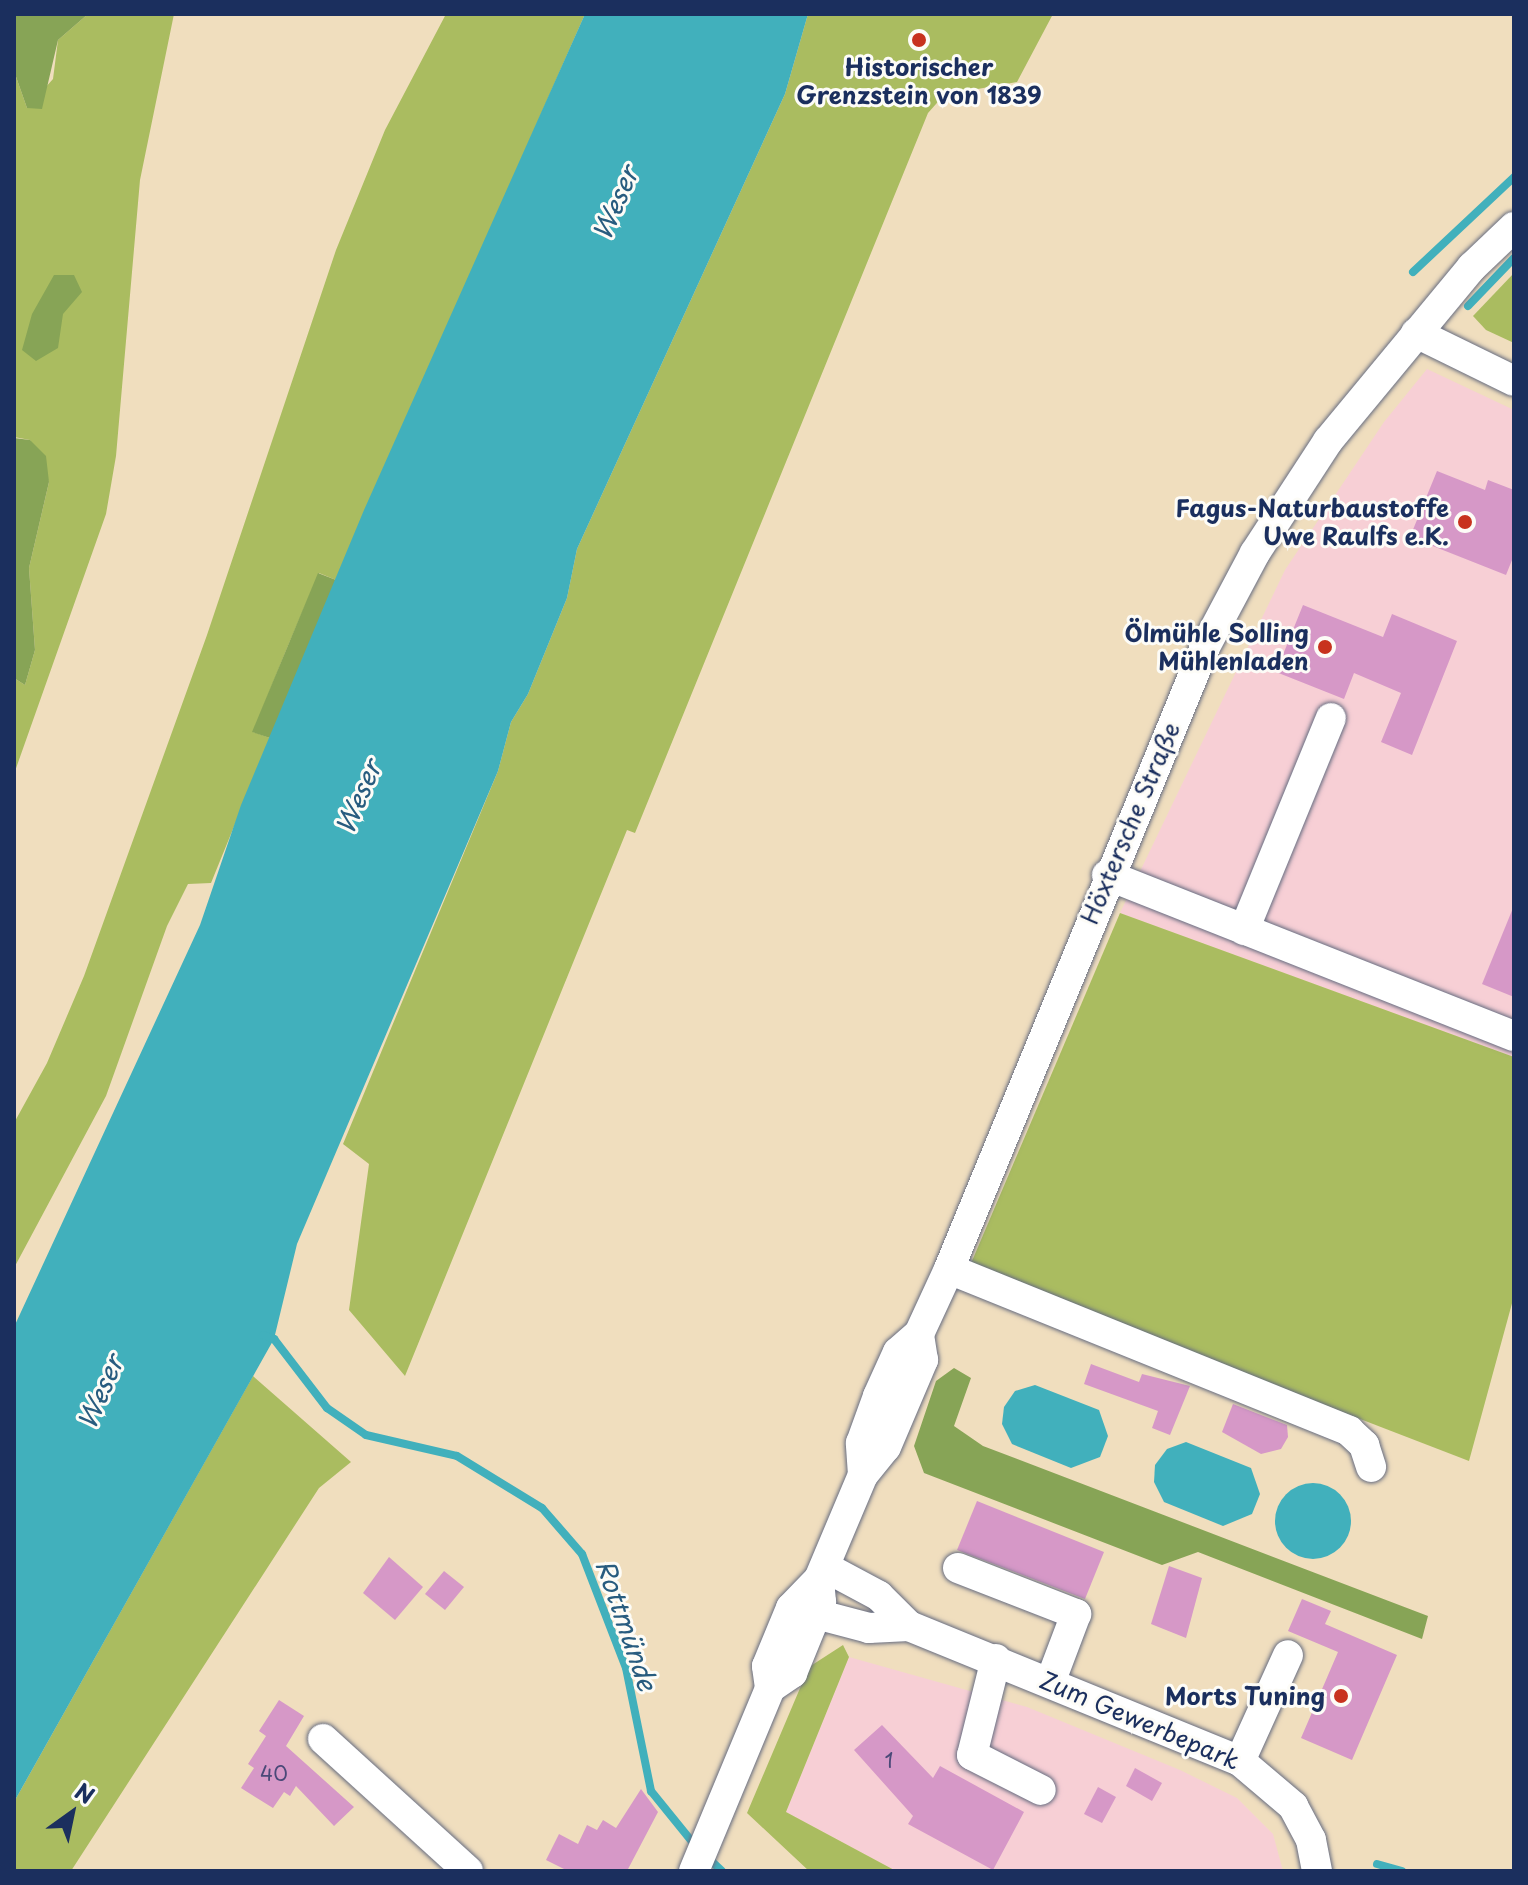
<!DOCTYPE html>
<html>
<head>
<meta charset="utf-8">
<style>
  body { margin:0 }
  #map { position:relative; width:1528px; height:1885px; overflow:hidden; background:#f0debe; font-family:"Playpen Sans",sans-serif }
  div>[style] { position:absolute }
  .built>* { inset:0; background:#f7cfd5 }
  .green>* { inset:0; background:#aabc60 }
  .forest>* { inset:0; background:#87a456 }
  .water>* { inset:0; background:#41b0bc }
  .round { border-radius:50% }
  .stream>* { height:8px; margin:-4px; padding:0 4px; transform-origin:4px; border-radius:4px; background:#41b0bc }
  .building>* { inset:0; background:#d698c7 }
  .roads { filter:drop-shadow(0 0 2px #666c80) drop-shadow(0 0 2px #666c80) }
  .minor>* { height:30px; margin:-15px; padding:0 15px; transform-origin:15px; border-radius:15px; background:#fff }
  .dots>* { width:22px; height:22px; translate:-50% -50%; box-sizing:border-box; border:4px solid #fdfcf7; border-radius:50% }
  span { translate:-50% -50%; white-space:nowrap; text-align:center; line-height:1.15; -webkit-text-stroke:6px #fdfcf7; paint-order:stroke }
  .number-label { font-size:20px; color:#4a4978 }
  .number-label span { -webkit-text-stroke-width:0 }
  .poi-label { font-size:24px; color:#1b2f5e; font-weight:700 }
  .right { translate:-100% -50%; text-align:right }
  .street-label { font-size:24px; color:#1b2f5e }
  .water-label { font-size:26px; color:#285c7f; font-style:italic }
  .frame { position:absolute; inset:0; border:16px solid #1b2f5e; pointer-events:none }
  .north { position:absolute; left:32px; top:1773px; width:80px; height:80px; -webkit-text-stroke:6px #fdfcf7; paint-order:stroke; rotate:33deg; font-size:22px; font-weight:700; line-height:32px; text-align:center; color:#1b2f5e }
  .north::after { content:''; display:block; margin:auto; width:28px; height:36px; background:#1b2f5e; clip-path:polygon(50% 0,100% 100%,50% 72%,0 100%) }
</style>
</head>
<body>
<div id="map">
  <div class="built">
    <i style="clip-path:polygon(1427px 369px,1514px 410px,1514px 1057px,1120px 913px,1285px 570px,1384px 422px)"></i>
    <i style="clip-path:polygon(849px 1657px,1027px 1707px,1180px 1770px,1237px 1798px,1273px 1834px,1283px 1871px,896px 1871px,786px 1812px)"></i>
  </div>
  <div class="green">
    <i style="clip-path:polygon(88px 14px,174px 14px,140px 180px,116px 456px,106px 514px,14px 774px,14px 678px,25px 685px,35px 650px,29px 568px,49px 482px,30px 440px,14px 437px,14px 71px,27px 108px,53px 79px,58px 40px)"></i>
    <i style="clip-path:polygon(446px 14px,585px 14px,336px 580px,319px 573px,287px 648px,253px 732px,270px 738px,211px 883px,188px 884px,167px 926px,106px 1096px,14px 1268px,14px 1123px,47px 1063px,84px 976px,207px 635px,336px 250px,385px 130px)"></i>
    <i style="clip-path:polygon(808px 14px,1053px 14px,1017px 82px,944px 95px,928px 113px,635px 833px,627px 830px,405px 1376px,349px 1310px,369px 1164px,343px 1144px,498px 771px,511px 722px,528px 694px,567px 598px,577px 549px,785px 94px)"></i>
    <i style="clip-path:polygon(1514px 273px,1514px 343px,1486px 330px,1473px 316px)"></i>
    <i style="clip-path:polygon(1120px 913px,1514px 1057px,1514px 1296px,1469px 1461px,969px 1268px)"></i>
    <i style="clip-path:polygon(253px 1376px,351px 1462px,319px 1488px,71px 1871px,14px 1871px,14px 1802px)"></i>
    <i style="clip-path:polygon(843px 1645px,849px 1657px,786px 1812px,896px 1871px,809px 1871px,747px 1813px,809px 1667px)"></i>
  </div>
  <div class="forest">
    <i style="clip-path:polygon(14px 14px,88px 14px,58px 40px,42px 109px,27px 108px,14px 71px)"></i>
    <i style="clip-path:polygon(54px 275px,74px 275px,82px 292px,63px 314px,58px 348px,36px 361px,22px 350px,32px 314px)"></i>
    <i style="clip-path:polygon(14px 438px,30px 440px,46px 456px,49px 482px,29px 568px,35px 650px,25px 685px,14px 678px)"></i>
    <i style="clip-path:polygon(318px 573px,336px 580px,270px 738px,252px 732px)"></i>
    <i style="clip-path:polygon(954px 1368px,971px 1378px,954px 1426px,983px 1446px,1428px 1616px,1422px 1639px,1198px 1552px,1162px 1565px,924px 1473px,914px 1446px,936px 1381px)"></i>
  </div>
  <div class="water">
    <i style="clip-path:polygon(585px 14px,808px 14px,785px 94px,577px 549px,567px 598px,528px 694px,511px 722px,498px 771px,297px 1244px,274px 1339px,14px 1802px,14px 1327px,200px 925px,241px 805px,364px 510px)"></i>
    <i style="clip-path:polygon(1035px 1385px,1099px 1410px,1108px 1436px,1100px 1457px,1071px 1468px,1012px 1444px,1002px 1424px,1004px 1407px,1015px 1391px)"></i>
    <i style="clip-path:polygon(1186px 1442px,1251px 1468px,1260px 1494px,1252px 1514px,1223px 1526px,1164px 1502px,1154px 1482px,1155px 1465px,1167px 1449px)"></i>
    <i class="round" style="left:1275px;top:1483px;width:76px;height:76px"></i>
  </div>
  <div class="stream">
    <i style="left:1413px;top:272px;width:139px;rotate:-43.2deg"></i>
    <i style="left:1468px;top:306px;width:66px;rotate:-46.2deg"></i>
    <i style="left:263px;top:1335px;width:12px;rotate:20deg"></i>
    <i style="left:274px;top:1339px;width:87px;rotate:52.5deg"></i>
    <i style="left:327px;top:1408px;width:47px;rotate:34.7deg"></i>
    <i style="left:366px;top:1435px;width:93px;rotate:13deg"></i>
    <i style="left:457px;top:1456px;width:100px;rotate:31.5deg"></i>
    <i style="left:542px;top:1508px;width:61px;rotate:49deg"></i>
    <i style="left:582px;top:1554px;width:122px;rotate:68.9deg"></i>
    <i style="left:626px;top:1668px;width:126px;rotate:78.5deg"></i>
    <i style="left:651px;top:1791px;width:75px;rotate:51deg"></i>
    <i style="left:708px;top:1858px;width:19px;rotate:43deg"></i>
    <i style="left:1377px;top:1864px;width:26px;rotate:16deg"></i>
  </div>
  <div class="building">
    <i style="clip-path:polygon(1437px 471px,1485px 490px,1488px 480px,1514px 490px,1514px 555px,1506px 575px,1410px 537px)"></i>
    <i style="clip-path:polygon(1303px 605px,1383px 637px,1392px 614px,1457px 641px,1412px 755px,1381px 742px,1401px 693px,1354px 673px,1344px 699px,1276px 672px)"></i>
    <i style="clip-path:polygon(1513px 908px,1514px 908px,1514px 997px,1482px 984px)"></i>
    <i style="clip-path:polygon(1091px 1364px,1139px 1382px,1142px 1374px,1190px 1386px,1170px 1435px,1152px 1428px,1158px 1411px,1084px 1384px)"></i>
    <i style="clip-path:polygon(1233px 1404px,1287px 1425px,1288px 1437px,1281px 1449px,1261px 1454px,1222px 1432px)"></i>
    <i style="clip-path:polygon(977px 1501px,1104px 1552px,1085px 1599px,957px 1550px)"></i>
    <i style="clip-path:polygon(389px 1557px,423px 1587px,395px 1620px,363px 1593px)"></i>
    <i style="clip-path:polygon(1169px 1566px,1202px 1578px,1186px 1638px,1151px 1624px)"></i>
    <i style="clip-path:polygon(444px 1571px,464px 1587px,445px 1610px,425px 1594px)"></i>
    <i style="clip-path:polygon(1302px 1599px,1331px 1611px,1325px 1624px,1397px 1655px,1352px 1760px,1301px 1738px,1338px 1652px,1288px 1631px)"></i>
    <i style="clip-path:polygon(279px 1700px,304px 1716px,286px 1746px,354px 1807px,334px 1826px,296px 1786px,290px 1796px,284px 1792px,273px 1808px,241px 1788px,254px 1768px,248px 1764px,266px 1736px,259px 1731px)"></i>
    <i style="clip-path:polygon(882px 1725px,933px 1778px,940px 1766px,1024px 1812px,993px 1870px,908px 1824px,913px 1816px,854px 1750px)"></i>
    <i style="clip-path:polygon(1135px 1768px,1162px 1783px,1152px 1801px,1126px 1786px)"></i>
    <i style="clip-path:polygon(1098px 1787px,1116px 1797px,1102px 1823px,1084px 1814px)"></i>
    <i style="clip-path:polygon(641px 1789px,658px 1812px,627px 1871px,568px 1871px,546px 1860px,559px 1834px,578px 1844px,587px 1825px,597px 1830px,603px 1820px,616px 1828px)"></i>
  </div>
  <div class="roads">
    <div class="minor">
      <i style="left:1416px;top:333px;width:109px;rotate:26.1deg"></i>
      <i style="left:1107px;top:875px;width:438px;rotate:21.6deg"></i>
      <i style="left:1244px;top:930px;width:229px;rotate:-67.7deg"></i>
      <i style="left:949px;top:1269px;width:432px;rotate:22deg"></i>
      <i style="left:1349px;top:1431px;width:21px;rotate:43deg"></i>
      <i style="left:1364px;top:1445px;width:23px;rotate:72deg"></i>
      <i style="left:863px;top:1475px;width:32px;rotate:-94deg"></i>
      <i style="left:861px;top:1443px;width:50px;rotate:-70.1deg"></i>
      <i style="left:878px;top:1396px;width:48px;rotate:-65.6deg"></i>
      <i style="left:898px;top:1352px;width:28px;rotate:-41deg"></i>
      <i style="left:919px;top:1334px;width:72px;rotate:-65.2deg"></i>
      <i style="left:949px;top:1269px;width:673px;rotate:-67.63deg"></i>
      <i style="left:1205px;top:647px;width:106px;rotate:-62deg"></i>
      <i style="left:1255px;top:553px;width:134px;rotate:-56.9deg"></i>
      <i style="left:1328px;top:441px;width:226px;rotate:-50.4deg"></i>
      <i style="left:1472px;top:267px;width:58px;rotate:-43.6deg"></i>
      <i style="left:825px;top:1567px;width:61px;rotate:28.2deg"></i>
      <i style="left:879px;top:1596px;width:42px;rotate:45deg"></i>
      <i style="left:909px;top:1626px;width:357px;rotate:22.2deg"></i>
      <i style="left:1240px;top:1761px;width:70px;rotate:40.3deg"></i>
      <i style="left:1293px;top:1806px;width:38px;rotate:62deg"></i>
      <i style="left:1311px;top:1840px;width:32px;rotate:79deg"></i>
      <i style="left:958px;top:1568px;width:127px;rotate:21.3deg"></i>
      <i style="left:1076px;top:1614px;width:71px;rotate:110.7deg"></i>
      <i style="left:816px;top:1614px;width:55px;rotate:14.8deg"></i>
      <i style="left:869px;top:1628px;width:40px;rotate:-2.9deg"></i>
      <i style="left:996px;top:1659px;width:99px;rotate:104deg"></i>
      <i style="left:972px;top:1755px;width:77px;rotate:26.9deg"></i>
      <i style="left:770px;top:1688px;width:27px;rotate:-34deg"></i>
      <i style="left:792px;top:1673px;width:77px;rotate:-67.8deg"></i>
      <i style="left:821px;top:1602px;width:23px;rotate:-95deg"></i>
      <i style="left:323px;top:1739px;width:196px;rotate:42.3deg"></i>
      <i style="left:1240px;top:1761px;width:116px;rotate:-65.6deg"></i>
      <i style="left:694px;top:1871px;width:198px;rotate:-67.4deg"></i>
      <i style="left:770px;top:1688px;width:22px;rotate:-98deg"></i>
      <i style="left:767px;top:1666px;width:63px;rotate:-67.5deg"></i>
      <i style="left:791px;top:1608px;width:40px;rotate:-46deg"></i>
      <i style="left:819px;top:1579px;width:113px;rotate:-67.1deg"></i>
      <i style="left:863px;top:1475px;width:36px;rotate:-51deg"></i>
      <i style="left:886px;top:1447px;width:95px;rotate:-67deg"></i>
      <i style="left:923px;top:1360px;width:26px;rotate:-99deg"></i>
    </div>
  </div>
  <div class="dots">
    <i style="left:919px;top:40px;background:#c8321e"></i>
    <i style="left:1465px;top:522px;background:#c8321e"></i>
    <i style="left:1325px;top:647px;background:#c8321e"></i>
    <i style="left:1341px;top:1696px;background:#c8321e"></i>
  </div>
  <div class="number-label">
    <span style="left:889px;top:1760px">1</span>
    <span style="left:274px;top:1773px">40</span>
  </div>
  <div class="poi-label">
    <span style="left:919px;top:81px">Historischer<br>Grenzstein von 1839</span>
    <span class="right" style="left:1449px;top:522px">Fagus-Naturbaustoffe<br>Uwe Raulfs e.K.</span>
    <span class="right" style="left:1309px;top:647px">Ölmühle Solling<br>Mühlenladen</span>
    <span class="right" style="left:1325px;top:1696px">Morts Tuning</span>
  </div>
  <div class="street-label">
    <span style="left:1130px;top:823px;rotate:-67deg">Höxtersche Straße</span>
    <span style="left:1140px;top:1720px;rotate:23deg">Zum Gewerbepark</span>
  </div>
  <div class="water-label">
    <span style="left:615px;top:203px;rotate:-67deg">Weser</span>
    <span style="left:358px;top:797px;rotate:-67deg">Weser</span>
    <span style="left:100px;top:1392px;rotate:-67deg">Weser</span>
    <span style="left:627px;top:1625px;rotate:71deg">Rottmünde</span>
  </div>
  <div class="frame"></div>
  <div class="north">N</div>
</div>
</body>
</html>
